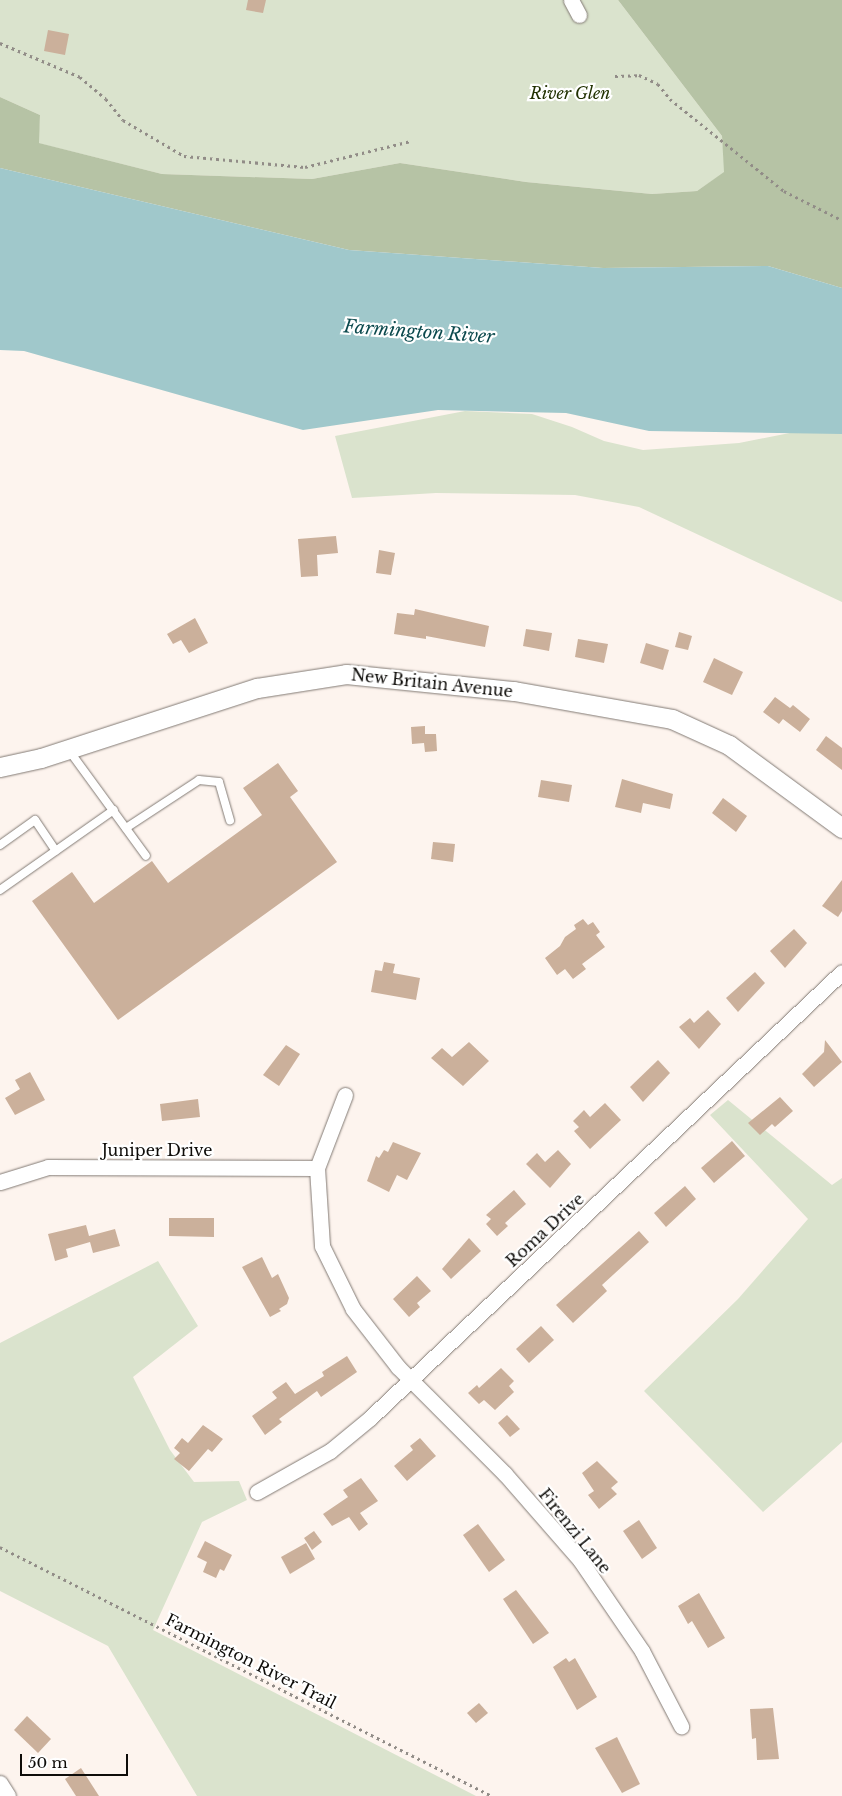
<!DOCTYPE html>
<html>
<head>
<meta charset="utf-8">
<style>
  body { margin:0 }
  #map { position:relative; width:842px; height:1796px; overflow:hidden; background:#fdf4ee; font-family:"Libre Baskerville",serif }
  div>[style] { position:absolute }
  .green>* { inset:0; background:#dae3cd }
  .forest>* { inset:0; background:#b6c3a5 }
  .water>* { inset:0; background:#a0c8cb }
  .building>* { inset:0; background:#cbb09b }
  .path>* { height:2.5px; margin-top:-1.25px; transform-origin:0; background:repeating-linear-gradient(90deg,#918c87 0 2.5px,transparent 0 6.5px) }
  .roads { filter:drop-shadow(0 0 1px #827a74) drop-shadow(0 0 1px #827a74) }
  .service>* { height:8px; margin:-4px; padding:0 4px; transform-origin:4px; border-radius:4px; background:#fff }
  .minor>* { height:15px; margin:-7.5px; padding:0 7.5px; transform-origin:7.5px; border-radius:7.5px; background:#fff }
  .tertiary>* { height:19px; margin:-9.5px; padding:0 9.5px; transform-origin:9.5px; border-radius:9.5px; background:#fff }
  span { translate:-50% -50%; white-space:nowrap; text-align:center; line-height:1.15; -webkit-text-stroke:4.5px #fff; paint-order:stroke }
  .park-label { font-size:16px; color:#213101; font-style:italic }
  .street-label { font-size:16px; color:#0e0c09 }
  .water-label { font-size:18px; color:#0b494d; font-style:italic }
  .scale { position:absolute; left:20px; top:1754px; width:108px; height:22px; box-sizing:border-box; border:2px solid #0e0c09; border-top:0; padding-left:6px; font-size:15px; line-height:18px; white-space:nowrap; color:#0e0c09; -webkit-text-stroke:4px #fff; paint-order:stroke }
</style>
</head>
<body>
<div id="map">
  <div class="green">
    <i style="clip-path:polygon(0 0,618px 0,722px 136px,725px 172px,697px 191px,652px 194px,526px 182px,400px 163px,312px 179px,162px 174px,38px 143px,40px 115px,0 97px)"></i>
    <i style="clip-path:polygon(465px 411px,532px 414px,572px 427px,604px 441px,643px 450px,739px 443px,830px 425px,842px 428px,842px 602px,639px 507px,575px 495px,436px 493px,352px 498px,335px 436px)"></i>
    <i style="clip-path:polygon(728px 1100px,832px 1185px,842px 1178px,842px 1442px,763px 1512px,644px 1391px,738px 1299px,808px 1219px,710px 1115px)"></i>
    <i style="clip-path:polygon(158px 1261px,198px 1326px,133px 1377px,170px 1450px,194px 1482px,239px 1481px,247px 1500px,202px 1522px,153px 1630px,476px 1796px,197px 1796px,108px 1646px,0 1591px,0 1343px)"></i>
  </div>
  <div class="forest">
    <i style="clip-path:polygon(618px 0,842px 0,842px 288px,768px 266px,603px 268px,349px 250px,0 168px,0 97px,40px 115px,39px 143px,162px 174px,312px 179px,400px 163px,526px 182px,652px 194px,697px 191px,724px 172px,722px 136px)"></i>
  </div>
  <div class="water">
    <i style="clip-path:polygon(0 168px,349px 250px,603px 268px,768px 266px,842px 288px,842px 434px,649px 431px,566px 413px,438px 410px,303px 430px,24px 351px,0 350px)"></i>
  </div>
  <div class="building">
    <i style="clip-path:polygon(248px 0,266px 0,263px 13px,246px 10px)"></i>
    <i style="clip-path:polygon(48px 30px,69px 34px,65px 55px,44px 51px)"></i>
    <i style="clip-path:polygon(336px 536px,338px 553px,317px 555px,318px 576px,301px 577px,298px 539px)"></i>
    <i style="clip-path:polygon(379px 550px,395px 553px,391px 575px,376px 573px)"></i>
    <i style="clip-path:polygon(415px 609px,489px 626px,485px 647px,426px 636px,426px 639px,394px 634px,397px 613px,414px 615px)"></i>
    <i style="clip-path:polygon(195px 618px,208px 643px,189px 653px,181px 640px,173px 644px,167px 634px)"></i>
    <i style="clip-path:polygon(526px 629px,552px 633px,549px 651px,523px 646px)"></i>
    <i style="clip-path:polygon(679px 632px,692px 636px,688px 650px,675px 647px)"></i>
    <i style="clip-path:polygon(578px 639px,608px 644px,604px 663px,575px 657px)"></i>
    <i style="clip-path:polygon(646px 643px,669px 650px,663px 670px,640px 663px)"></i>
    <i style="clip-path:polygon(714px 658px,743px 672px,732px 695px,703px 682px)"></i>
    <i style="clip-path:polygon(775px 697px,790px 708px,793px 705px,810px 719px,800px 732px,783px 719px,779px 724px,763px 712px)"></i>
    <i style="clip-path:polygon(425px 726px,425px 734px,436px 734px,437px 751px,425px 752px,424px 743px,412px 744px,411px 727px)"></i>
    <i style="clip-path:polygon(826px 736px,842px 748px,842px 770px,816px 750px)"></i>
    <i style="clip-path:polygon(278px 763px,298px 791px,290px 797px,337px 862px,118px 1020px,32px 901px,72px 872px,94px 903px,152px 861px,168px 883px,262px 815px,243px 788px)"></i>
    <i style="clip-path:polygon(622px 779px,673px 794px,670px 809px,643px 803px,641px 813px,615px 807px)"></i>
    <i style="clip-path:polygon(541px 780px,572px 785px,569px 802px,538px 797px)"></i>
    <i style="clip-path:polygon(723px 798px,747px 816px,736px 832px,712px 813px)"></i>
    <i style="clip-path:polygon(433px 842px,455px 844px,453px 862px,431px 859px)"></i>
    <i style="clip-path:polygon(842px 880px,842px 911px,838px 917px,822px 906px)"></i>
    <i style="clip-path:polygon(583px 919px,588px 925px,593px 922px,600px 932px,596px 935px,605px 947px,582px 964px,586px 969px,573px 979px,565px 969px,557px 975px,545px 958px,560px 946px,565px 937px,576px 929px,574px 925px)"></i>
    <i style="clip-path:polygon(794px 929px,807px 943px,785px 968px,770px 951px)"></i>
    <i style="clip-path:polygon(384px 962px,395px 964px,393px 973px,420px 978px,416px 1000px,371px 992px,375px 970px,382px 971px)"></i>
    <i style="clip-path:polygon(755px 972px,765px 983px,738px 1012px,726px 998px)"></i>
    <i style="clip-path:polygon(708px 1010px,721px 1024px,699px 1049px,679px 1027px,690px 1018px,694px 1023px)"></i>
    <i style="clip-path:polygon(825px 1040px,842px 1062px,814px 1087px,802px 1074px,824px 1052px)"></i>
    <i style="clip-path:polygon(469px 1042px,489px 1061px,463px 1086px,431px 1058px,442px 1048px,452px 1057px)"></i>
    <i style="clip-path:polygon(286px 1045px,300px 1054px,279px 1086px,263px 1075px)"></i>
    <i style="clip-path:polygon(658px 1060px,670px 1073px,643px 1102px,630px 1087px)"></i>
    <i style="clip-path:polygon(30px 1072px,45px 1100px,15px 1115px,5px 1098px,20px 1089px,15px 1080px)"></i>
    <i style="clip-path:polygon(780px 1097px,793px 1111px,775px 1127px,772px 1124px,760px 1135px,748px 1123px)"></i>
    <i style="clip-path:polygon(198px 1099px,200px 1117px,162px 1121px,160px 1104px)"></i>
    <i style="clip-path:polygon(605px 1103px,621px 1120px,590px 1149px,574px 1131px,579px 1127px,573px 1121px,584px 1110px,590px 1117px)"></i>
    <i style="clip-path:polygon(732px 1141px,745px 1156px,714px 1183px,701px 1168px)"></i>
    <i style="clip-path:polygon(393px 1142px,421px 1153px,407px 1180px,397px 1175px,389px 1192px,367px 1181px,376px 1156px,379px 1158px,384px 1150px,388px 1152px)"></i>
    <i style="clip-path:polygon(558px 1150px,571px 1164px,550px 1188px,526px 1164px,537px 1153px,545px 1162px)"></i>
    <i style="clip-path:polygon(685px 1186px,696px 1199px,666px 1227px,654px 1213px)"></i>
    <i style="clip-path:polygon(514px 1190px,526px 1204px,505px 1223px,508px 1226px,497px 1236px,486px 1224px,491px 1219px,486px 1215px)"></i>
    <i style="clip-path:polygon(169px 1218px,214px 1218px,214px 1237px,169px 1236px)"></i>
    <i style="clip-path:polygon(86px 1225px,89px 1236px,115px 1229px,120px 1246px,93px 1253px,90px 1242px,66px 1249px,68px 1257px,55px 1261px,48px 1234px)"></i>
    <i style="clip-path:polygon(639px 1231px,649px 1242px,602px 1285px,607px 1291px,573px 1323px,556px 1305px)"></i>
    <i style="clip-path:polygon(469px 1238px,481px 1251px,451px 1279px,442px 1269px)"></i>
    <i style="clip-path:polygon(262px 1257px,272px 1278px,278px 1274px,289px 1298px,287px 1304px,279px 1309px,281px 1311px,270px 1317px,242px 1267px)"></i>
    <i style="clip-path:polygon(417px 1276px,431px 1291px,417px 1303px,420px 1307px,409px 1317px,393px 1299px)"></i>
    <i style="clip-path:polygon(541px 1326px,554px 1340px,529px 1363px,516px 1349px)"></i>
    <i style="clip-path:polygon(347px 1356px,357px 1372px,321px 1397px,317px 1391px,279px 1419px,282px 1422px,265px 1435px,252px 1416px,277px 1398px,272px 1392px,286px 1382px,295px 1394px,324px 1376px,322px 1372px)"></i>
    <i style="clip-path:polygon(501px 1368px,514px 1381px,509px 1386px,514px 1392px,495px 1410px,484px 1400px,479px 1404px,468px 1393px,477px 1385px,479px 1388px)"></i>
    <i style="clip-path:polygon(507px 1415px,520px 1429px,510px 1437px,498px 1423px)"></i>
    <i style="clip-path:polygon(203px 1425px,223px 1439px,212px 1452px,208px 1449px,189px 1471px,174px 1459px,180px 1453px,174px 1448px,182px 1438px,188px 1443px)"></i>
    <i style="clip-path:polygon(420px 1438px,436px 1456px,407px 1481px,394px 1466px,413px 1450px,410px 1446px)"></i>
    <i style="clip-path:polygon(597px 1461px,618px 1482px,611px 1488px,617px 1494px,599px 1509px,588px 1495px,594px 1491px,582px 1473px)"></i>
    <i style="clip-path:polygon(361px 1478px,378px 1501px,360px 1513px,368px 1524px,359px 1531px,349px 1517px,332px 1526px,323px 1514px,348px 1497px,343px 1490px)"></i>
    <i style="clip-path:polygon(639px 1520px,657px 1548px,642px 1559px,623px 1531px)"></i>
    <i style="clip-path:polygon(478px 1524px,505px 1560px,489px 1572px,463px 1535px)"></i>
    <i style="clip-path:polygon(314px 1531px,322px 1542px,312px 1550px,304px 1538px)"></i>
    <i style="clip-path:polygon(205px 1541px,232px 1555px,224px 1571px,220px 1569px,216px 1578px,203px 1572px,207px 1562px,197px 1557px)"></i>
    <i style="clip-path:polygon(306px 1543px,315px 1559px,290px 1574px,281px 1557px)"></i>
    <i style="clip-path:polygon(516px 1590px,549px 1633px,533px 1644px,503px 1599px)"></i>
    <i style="clip-path:polygon(699px 1593px,725px 1638px,708px 1648px,692px 1621px,688px 1624px,678px 1606px)"></i>
    <i style="clip-path:polygon(566px 1658px,569px 1662px,575px 1658px,597px 1697px,577px 1710px,553px 1667px)"></i>
    <i style="clip-path:polygon(479px 1703px,488px 1713px,476px 1723px,467px 1713px)"></i>
    <i style="clip-path:polygon(773px 1708px,779px 1759px,757px 1760px,756px 1738px,752px 1739px,750px 1709px)"></i>
    <i style="clip-path:polygon(27px 1716px,51px 1739px,38px 1753px,14px 1730px)"></i>
    <i style="clip-path:polygon(617px 1737px,640px 1784px,622px 1793px,595px 1748px)"></i>
    <i style="clip-path:polygon(81px 1768px,99px 1796px,76px 1796px,65px 1779px)"></i>
  </div>
  <div class="path">
    <i style="left:0;top:43px;width:87px;rotate:23deg"></i>
    <i style="left:80px;top:77px;width:34px;rotate:40deg"></i>
    <i style="left:106px;top:99px;width:27px;rotate:51deg"></i>
    <i style="left:123px;top:120px;width:71px;rotate:30.5deg"></i>
    <i style="left:184px;top:156px;width:121px;rotate:5.2deg"></i>
    <i style="left:305px;top:167px;width:109px;rotate:-13.8deg"></i>
    <i style="left:615px;top:76px;width:24px;rotate:-2deg"></i>
    <i style="left:639px;top:75px;width:21px;rotate:25deg"></i>
    <i style="left:658px;top:84px;width:19px;rotate:51deg"></i>
    <i style="left:670px;top:99px;width:146px;rotate:38.9deg"></i>
    <i style="left:784px;top:191px;width:65px;rotate:26.6deg"></i>
    <i style="left:0;top:1547px;width:551px;rotate:26.84deg"></i>
  </div>
  <div class="roads">
    <div class="service">
      <i style="left:68px;top:749px;width:132px;rotate:53.9deg"></i>
      <i style="left:126px;top:828px;width:87px;rotate:-33.3deg"></i>
      <i style="left:199px;top:780px;width:20px;rotate:6deg"></i>
      <i style="left:219px;top:782px;width:40px;rotate:74deg"></i>
      <i style="left:0;top:845px;width:43px;rotate:-35.5deg"></i>
      <i style="left:35px;top:820px;width:37px;rotate:56deg"></i>
      <i style="left:0;top:890px;width:139px;rotate:-35.1deg"></i>
    </div>
    <div class="minor">
      <i style="left:571px;top:0;width:17px;rotate:62deg"></i>
      <i style="left:345px;top:1095px;width:78px;rotate:111deg"></i>
      <i style="left:317px;top:1168px;width:78px;rotate:86.3deg"></i>
      <i style="left:322px;top:1246px;width:70px;rotate:63.8deg"></i>
      <i style="left:353px;top:1309px;width:73px;rotate:52.2deg"></i>
      <i style="left:398px;top:1367px;width:151px;rotate:45deg"></i>
      <i style="left:505px;top:1474px;width:114px;rotate:48.9deg"></i>
      <i style="left:580px;top:1560px;width:110px;rotate:55.7deg"></i>
      <i style="left:642px;top:1651px;width:85px;rotate:62.5deg"></i>
      <i style="left:0;top:1182px;width:50px;rotate:-17.4deg"></i>
      <i style="left:48px;top:1167px;width:269px;rotate:0.2deg"></i>
      <i style="left:257px;top:1492px;width:84px;rotate:-29.3deg"></i>
      <i style="left:330px;top:1451px;width:52px;rotate:-39.5deg"></i>
      <i style="left:370px;top:1418px;width:649px;rotate:-43.38deg"></i>
      <i style="left:0;top:1783px;width:15px;rotate:58deg"></i>
    </div>
    <div class="tertiary">
      <i style="left:0;top:767px;width:42px;rotate:-12.4deg"></i>
      <i style="left:41px;top:758px;width:227px;rotate:-18deg"></i>
      <i style="left:257px;top:688px;width:90px;rotate:-8.9deg"></i>
      <i style="left:346px;top:674px;width:169px;rotate:5.8deg"></i>
      <i style="left:514px;top:691px;width:160px;rotate:10deg"></i>
      <i style="left:672px;top:719px;width:63px;rotate:24.5deg"></i>
      <i style="left:729px;top:745px;width:140px;rotate:36.3deg"></i>
    </div>
  </div>
  <div class="park-label">
    <span style="left:570px;top:93px">River Glen</span>
  </div>
  <div class="street-label">
    <span style="left:432px;top:683px;rotate:6deg">New Britain Avenue</span>
    <span style="left:157px;top:1150px">Juniper Drive</span>
    <span style="left:545px;top:1230px;rotate:-43deg">Roma Drive</span>
    <span style="left:575px;top:1531px;rotate:51deg">Firenzi Lane</span>
    <span style="left:251px;top:1661px;rotate:27deg">Farmington River Trail</span>
  </div>
  <div class="water-label">
    <span style="left:419px;top:332px;rotate:4deg">Farmington River</span>
  </div>
  <div class="scale">50 m</div>
</div>
</body>
</html>
